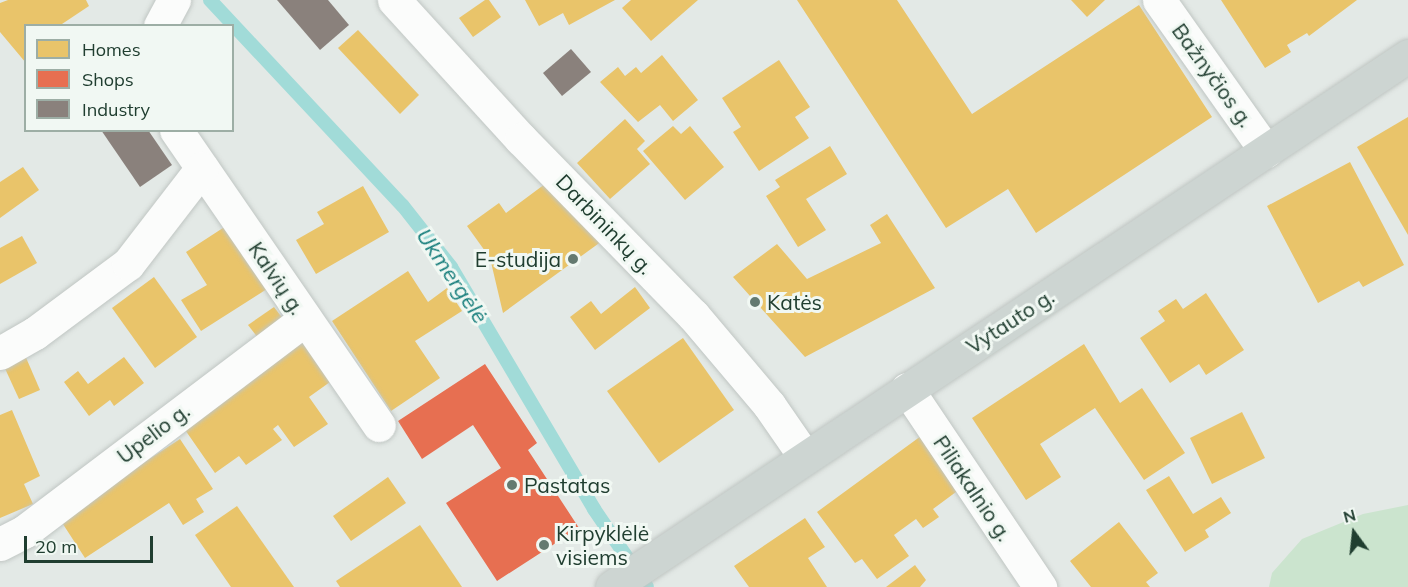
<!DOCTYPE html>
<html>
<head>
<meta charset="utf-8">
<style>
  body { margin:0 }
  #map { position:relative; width:1408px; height:587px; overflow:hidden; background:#e3e9e6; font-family:Mulish,sans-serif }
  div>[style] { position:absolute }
  .green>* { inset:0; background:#cbe4ce }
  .homes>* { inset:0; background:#e9c46a }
  .shops>* { inset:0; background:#e76f51 }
  .industry>* { inset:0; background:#8a817c }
  .stream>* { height:14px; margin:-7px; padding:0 7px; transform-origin:7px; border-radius:7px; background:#a1dbd8 }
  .roads { filter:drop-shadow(0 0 2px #c0c6c3) drop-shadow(0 0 2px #c0c6c3) }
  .minor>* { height:33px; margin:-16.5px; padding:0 16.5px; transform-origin:16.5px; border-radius:16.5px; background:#fbfcfb }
  .primary>* { height:33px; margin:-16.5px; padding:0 16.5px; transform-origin:16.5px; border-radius:16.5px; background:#cdd5d2 }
  .dots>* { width:16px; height:16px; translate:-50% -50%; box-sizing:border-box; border:3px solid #f1f8f3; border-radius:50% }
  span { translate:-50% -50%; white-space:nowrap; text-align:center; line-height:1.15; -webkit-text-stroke:6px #f1f8f3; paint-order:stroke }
  .street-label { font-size:21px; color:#203e30 }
  .poi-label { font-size:21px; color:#203e30 }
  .right { translate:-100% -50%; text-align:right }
  .left { translate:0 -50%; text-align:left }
  .water-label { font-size:22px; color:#167d7b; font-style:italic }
  .legend { position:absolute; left:24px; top:24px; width:210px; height:108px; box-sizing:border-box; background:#f1f8f3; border:2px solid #9daea5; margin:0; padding:8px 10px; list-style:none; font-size:18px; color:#203e30 }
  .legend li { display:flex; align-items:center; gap:12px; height:30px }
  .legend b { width:30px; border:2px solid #9daea5 }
  .north { position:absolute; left:1324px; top:503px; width:60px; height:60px; -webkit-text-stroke:4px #f1f8f3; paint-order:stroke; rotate:345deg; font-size:16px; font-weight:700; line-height:24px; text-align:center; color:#203e30 }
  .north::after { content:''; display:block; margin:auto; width:21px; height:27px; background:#203e30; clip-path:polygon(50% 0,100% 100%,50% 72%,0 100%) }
  .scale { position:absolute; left:24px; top:536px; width:129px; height:27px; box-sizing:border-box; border:3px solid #203e30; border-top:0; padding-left:8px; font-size:18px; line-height:21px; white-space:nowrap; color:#203e30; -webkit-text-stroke:4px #f1f8f3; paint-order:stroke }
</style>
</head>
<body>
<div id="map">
  <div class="green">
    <i style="clip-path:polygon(1408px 505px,1408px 587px,1269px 587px,1272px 573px,1302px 539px,1363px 514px)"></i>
  </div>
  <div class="homes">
    <i style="clip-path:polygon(8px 0,86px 0,89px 6px,59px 26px,26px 26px,26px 63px,0 32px,0 3px)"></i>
    <i style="clip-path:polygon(485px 0,489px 0,501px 17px,473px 37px,459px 18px)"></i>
    <i style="clip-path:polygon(525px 0,615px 0,569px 25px,563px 13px,539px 26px)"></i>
    <i style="clip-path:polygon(631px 0,698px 0,651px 41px,622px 8px)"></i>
    <i style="clip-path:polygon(797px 0,897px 0,972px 114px,1139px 5px,1212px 117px,1036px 233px,1008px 189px,946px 228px)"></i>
    <i style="clip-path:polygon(1071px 0,1105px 0,1087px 17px)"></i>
    <i style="clip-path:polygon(1221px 0,1357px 0,1309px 36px,1307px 33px,1287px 45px,1291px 52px,1265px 68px)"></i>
    <i style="clip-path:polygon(358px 30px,419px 95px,400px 114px,338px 48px)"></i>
    <i style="clip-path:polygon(662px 55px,698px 100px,673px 121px,660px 105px,638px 122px,600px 82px,618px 67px,625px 76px,636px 67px,641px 73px)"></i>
    <i style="clip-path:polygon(779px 60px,810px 107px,795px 117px,809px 138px,759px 171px,733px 132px,741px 127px,722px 98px)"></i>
    <i style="clip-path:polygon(1408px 117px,1408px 235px,1357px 147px)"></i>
    <i style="clip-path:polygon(625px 119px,645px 141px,637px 149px,650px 164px,610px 199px,577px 163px)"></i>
    <i style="clip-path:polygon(673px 126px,681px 134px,690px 126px,724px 167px,685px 200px,643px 151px)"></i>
    <i style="clip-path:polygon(830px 146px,847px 174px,806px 199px,826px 230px,798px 247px,766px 196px,780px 187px,775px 180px)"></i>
    <i style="clip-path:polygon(1350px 162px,1404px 265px,1363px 287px,1359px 281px,1318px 303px,1267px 206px)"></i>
    <i style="clip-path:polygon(23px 167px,39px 190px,0 218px,0 182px)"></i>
    <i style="clip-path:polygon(549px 181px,602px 241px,503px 313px,490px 258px,467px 226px,499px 203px,506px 213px)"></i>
    <i style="clip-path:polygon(363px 186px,389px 232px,316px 274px,296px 240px,324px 224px,317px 212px)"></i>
    <i style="clip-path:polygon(887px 214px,935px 288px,805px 357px,733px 277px,777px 244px,807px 279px,881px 243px,870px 225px)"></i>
    <i style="clip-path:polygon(226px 226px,267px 289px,201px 331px,181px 300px,207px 285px,186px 252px)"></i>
    <i style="clip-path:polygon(22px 236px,37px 263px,0 284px,0 248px)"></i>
    <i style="clip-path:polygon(408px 271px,428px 302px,447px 288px,462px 311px,415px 341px,440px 378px,391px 411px,332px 321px)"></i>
    <i style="clip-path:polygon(154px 277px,197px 337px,155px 368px,112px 308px)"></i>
    <i style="clip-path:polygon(635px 287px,650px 308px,595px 350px,570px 317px,591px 301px,601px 314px)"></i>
    <i style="clip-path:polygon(1206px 293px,1244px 350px,1206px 375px,1199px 364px,1170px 383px,1140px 338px,1165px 321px,1158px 311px,1176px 299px,1183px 309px)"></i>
    <i style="clip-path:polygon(274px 307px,287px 324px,262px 343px,248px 325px)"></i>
    <i style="clip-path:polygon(683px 338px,734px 410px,659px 463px,607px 391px)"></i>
    <i style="clip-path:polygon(302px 341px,330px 382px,309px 397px,328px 424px,294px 447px,278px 425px,273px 429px,282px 440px,246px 465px,239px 456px,215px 473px,181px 424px)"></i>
    <i style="clip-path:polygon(1084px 344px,1120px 403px,1142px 388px,1185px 453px,1144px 480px,1095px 408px,1040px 444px,1061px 477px,1026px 500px,972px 418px)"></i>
    <i style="clip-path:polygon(24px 353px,40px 390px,19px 399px,2px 362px)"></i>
    <i style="clip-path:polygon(124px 357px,144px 383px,114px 406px,110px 400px,89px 416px,64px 382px,78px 371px,88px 384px)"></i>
    <i style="clip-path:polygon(12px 410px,40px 476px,24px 484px,33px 504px,0 518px,0 415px)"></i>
    <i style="clip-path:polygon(1242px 412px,1265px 458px,1212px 484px,1190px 438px)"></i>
    <i style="clip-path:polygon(921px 436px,960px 489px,933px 509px,939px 517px,923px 528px,916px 519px,894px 535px,909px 556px,877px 579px,862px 559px,855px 563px,817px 512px)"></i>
    <i style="clip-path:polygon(180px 439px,213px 489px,196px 499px,204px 512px,183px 525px,169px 503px,85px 558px,59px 518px)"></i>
    <i style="clip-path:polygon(1169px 476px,1193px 514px,1221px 497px,1231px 513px,1205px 530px,1209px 537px,1185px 552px,1146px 490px)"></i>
    <i style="clip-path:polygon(388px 477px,406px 503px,351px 541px,333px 516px)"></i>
    <i style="clip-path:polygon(237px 506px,294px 587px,231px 587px,195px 535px)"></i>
    <i style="clip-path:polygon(805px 518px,825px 547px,808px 558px,827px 587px,749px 587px,734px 566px)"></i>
    <i style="clip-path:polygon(1119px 522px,1158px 573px,1146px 582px,1150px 587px,1091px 587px,1070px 561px)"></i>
    <i style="clip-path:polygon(420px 525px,462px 587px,340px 587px,336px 581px)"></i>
    <i style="clip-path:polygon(915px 565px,926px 580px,920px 587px,886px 587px)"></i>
  </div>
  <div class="shops">
    <i style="clip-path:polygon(485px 364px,537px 443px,528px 450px,579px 528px,497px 581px,446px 503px,501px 468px,473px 425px,422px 459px,398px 421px)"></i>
  </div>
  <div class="industry">
    <i style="clip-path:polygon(277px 0,328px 0,349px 25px,320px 50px)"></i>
    <i style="clip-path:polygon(571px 49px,591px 72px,562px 96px,543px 73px)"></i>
    <i style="clip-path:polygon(101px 130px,148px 130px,172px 165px,140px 187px)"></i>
  </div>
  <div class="stream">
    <i style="left:210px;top:0;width:282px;rotate:46.9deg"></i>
    <i style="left:403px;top:206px;width:78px;rotate:51.8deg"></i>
    <i style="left:451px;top:267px;width:281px;rotate:59.4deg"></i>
    <i style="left:594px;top:509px;width:94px;rotate:55.8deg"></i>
  </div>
  <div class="roads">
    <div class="minor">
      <i style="left:394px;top:0;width:188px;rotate:47.6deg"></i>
      <i style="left:521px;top:139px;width:246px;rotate:45.7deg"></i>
      <i style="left:693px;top:315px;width:118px;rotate:49.8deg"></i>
      <i style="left:769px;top:405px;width:63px;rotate:55.3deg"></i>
      <i style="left:1159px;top:0;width:185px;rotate:54.7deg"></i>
      <i style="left:160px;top:26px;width:30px;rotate:-62deg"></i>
      <i style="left:176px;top:130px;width:358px;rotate:55.5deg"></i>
      <i style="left:0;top:353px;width:40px;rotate:-29.7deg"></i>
      <i style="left:35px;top:333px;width:116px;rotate:-36.6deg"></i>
      <i style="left:128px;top:264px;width:121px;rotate:-52.4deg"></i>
      <i style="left:907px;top:389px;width:239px;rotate:56.1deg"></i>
      <i style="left:0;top:544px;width:28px;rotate:-27deg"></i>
      <i style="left:25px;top:531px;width:351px;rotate:-37.1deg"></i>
    </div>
    <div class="primary">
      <i style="left:612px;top:587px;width:957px;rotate:-33.71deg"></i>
    </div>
  </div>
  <div class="dots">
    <i style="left:573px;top:259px;background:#647a70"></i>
    <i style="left:755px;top:302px;background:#647a70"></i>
    <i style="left:512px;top:485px;background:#647a70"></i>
    <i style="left:544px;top:545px;background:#647a70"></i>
  </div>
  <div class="street-label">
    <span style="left:1213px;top:75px;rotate:54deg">Bažnyčios g.</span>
    <span style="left:605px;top:224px;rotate:46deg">Darbininkų g.</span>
    <span style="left:277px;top:278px;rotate:56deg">Kalvių g.</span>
    <span style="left:1010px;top:321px;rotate:-33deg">Vytauto g.</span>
    <span style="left:153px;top:433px;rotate:-37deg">Upelio g.</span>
    <span style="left:973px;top:488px;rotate:56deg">Piliakalnio g.</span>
  </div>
  <div class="poi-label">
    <span class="right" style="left:561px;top:259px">E-studija</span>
    <span class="left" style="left:767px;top:302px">Katės</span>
    <span class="left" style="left:524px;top:485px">Pastatas</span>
    <span class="left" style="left:556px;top:545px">Kirpyklėlė<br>visiems</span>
  </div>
  <div class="water-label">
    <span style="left:452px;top:276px;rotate:56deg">Ukmergėlė</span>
  </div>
  <ul class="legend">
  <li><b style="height:16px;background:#e9c46a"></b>Homes</li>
  <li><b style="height:16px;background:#e76f51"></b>Shops</li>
  <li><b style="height:16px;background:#8a817c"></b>Industry</li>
  </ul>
  <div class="north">N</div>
  <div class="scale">20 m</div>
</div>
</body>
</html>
